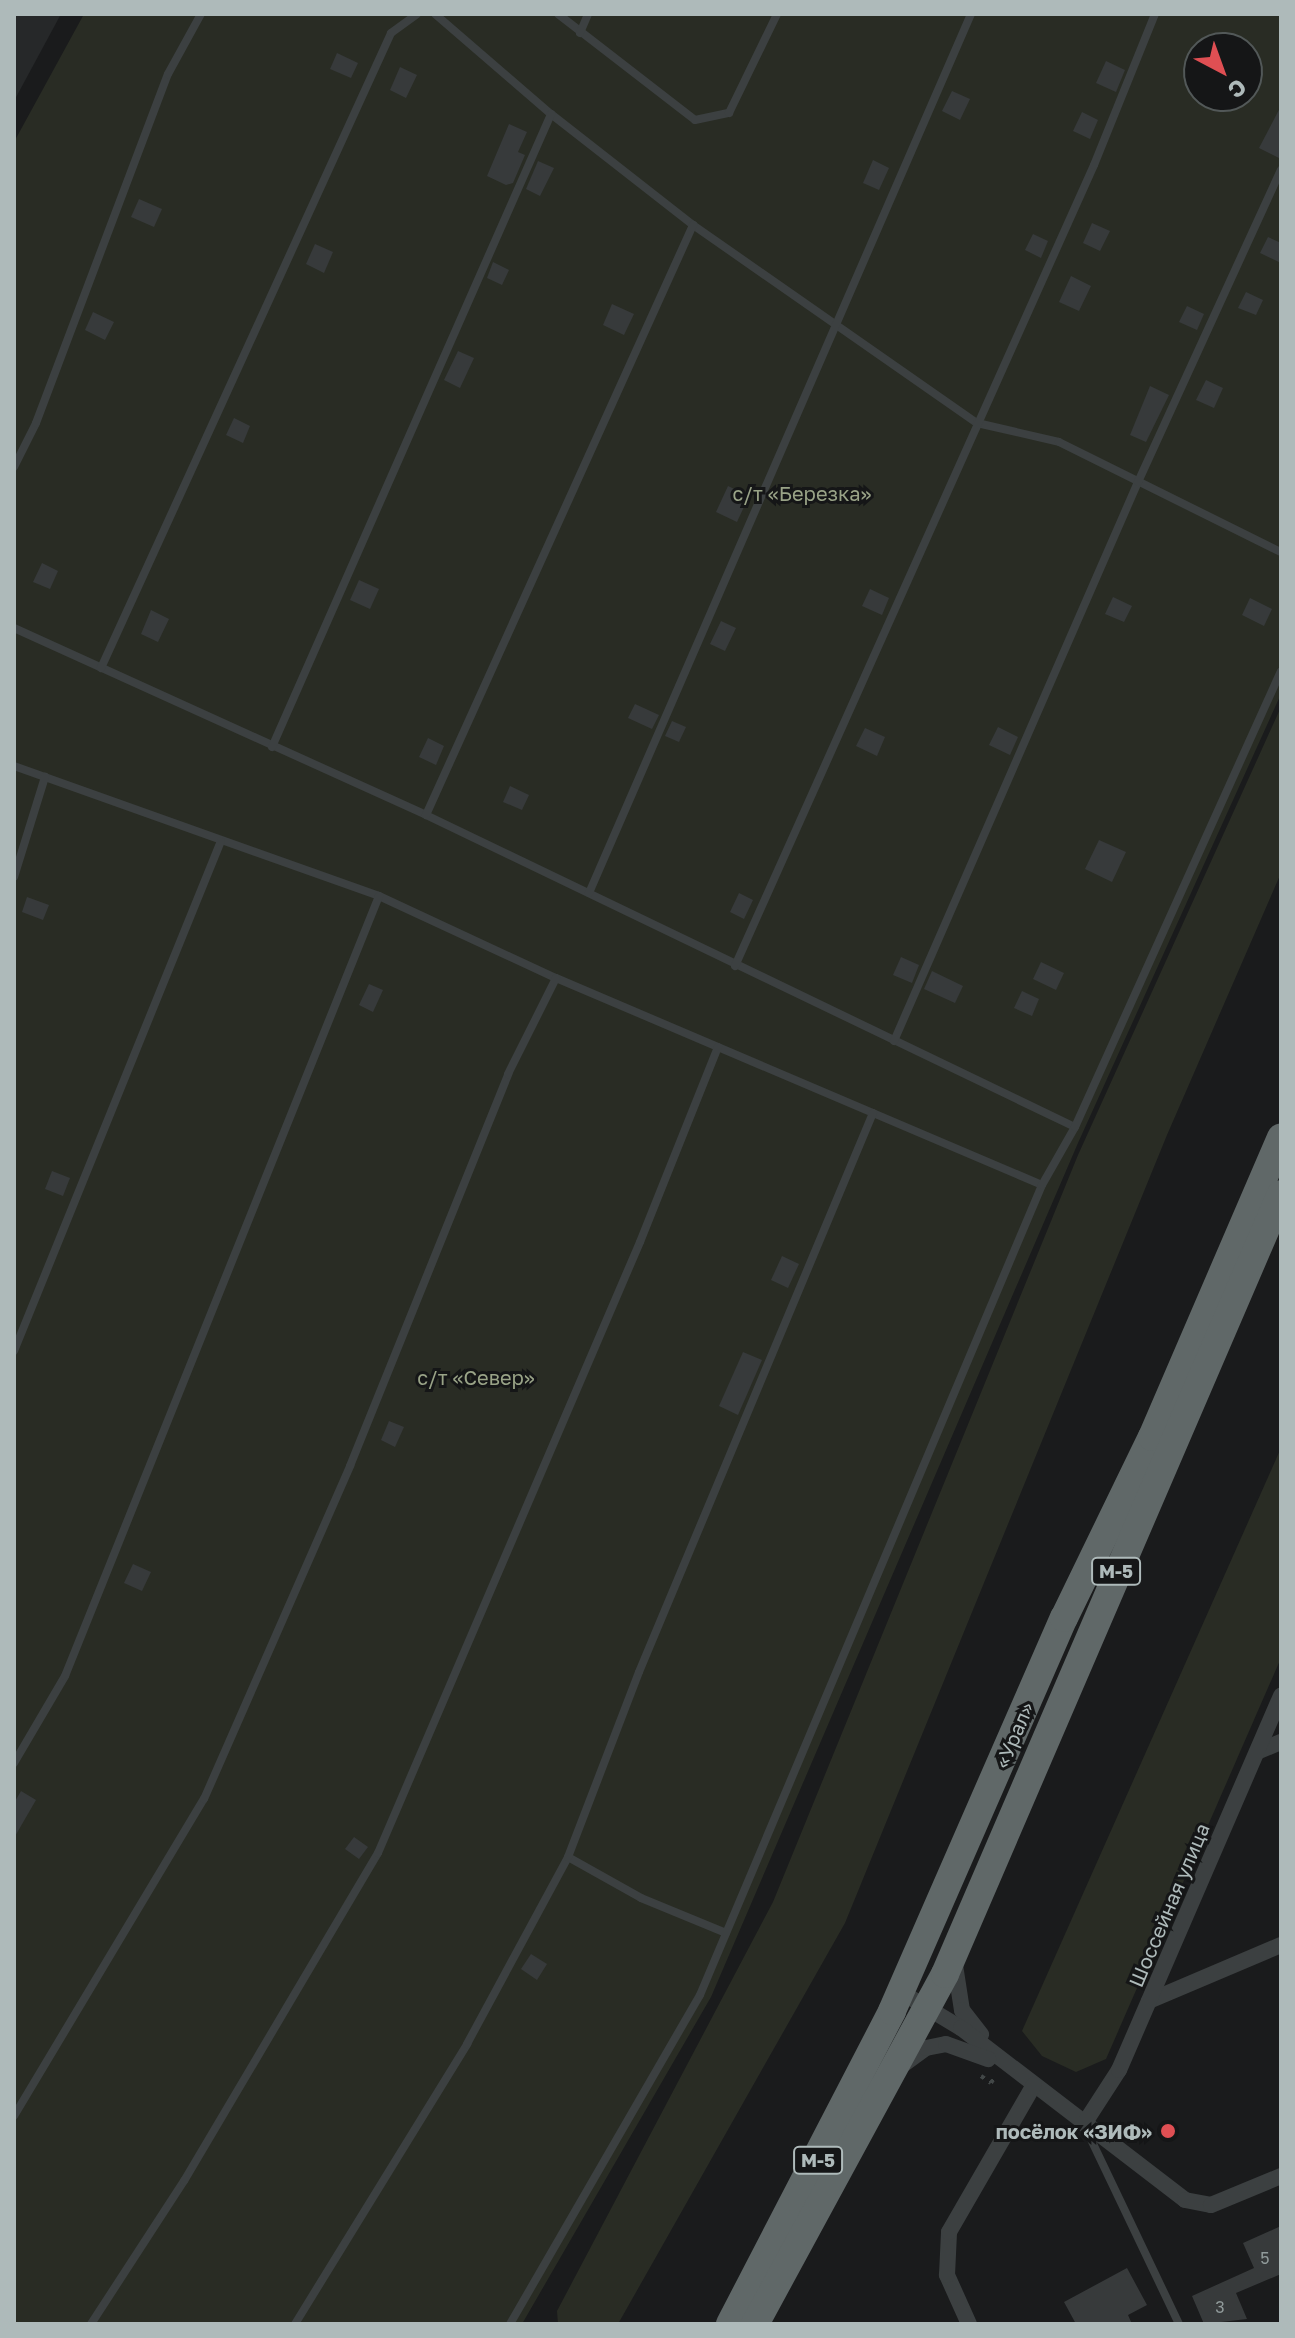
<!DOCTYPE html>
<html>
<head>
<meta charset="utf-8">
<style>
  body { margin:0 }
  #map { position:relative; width:1295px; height:2338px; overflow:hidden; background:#1a1b1c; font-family:"Golos Text",sans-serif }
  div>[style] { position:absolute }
  .built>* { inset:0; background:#262829 }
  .green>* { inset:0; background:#292c24 }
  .building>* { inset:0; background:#373a3b }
  .path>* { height:4px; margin-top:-2px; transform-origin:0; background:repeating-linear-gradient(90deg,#424747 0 4px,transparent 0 10px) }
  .service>* { height:8px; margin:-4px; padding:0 4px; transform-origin:4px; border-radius:4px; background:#3c4041 }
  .minor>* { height:16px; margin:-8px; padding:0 8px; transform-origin:8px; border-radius:8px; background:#3c4041 }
  .trunk>* { height:28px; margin:-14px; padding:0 14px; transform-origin:14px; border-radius:14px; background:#606868 }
  .dots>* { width:22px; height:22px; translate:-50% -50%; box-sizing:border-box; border:4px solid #151617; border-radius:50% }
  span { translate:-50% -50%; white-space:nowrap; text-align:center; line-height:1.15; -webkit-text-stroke:6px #151617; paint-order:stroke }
  .number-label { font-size:16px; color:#909a9a }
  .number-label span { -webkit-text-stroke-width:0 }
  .shield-label span { padding:2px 6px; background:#151617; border:2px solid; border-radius:6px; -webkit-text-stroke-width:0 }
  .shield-label { font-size:18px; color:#aebaba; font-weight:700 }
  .park-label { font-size:20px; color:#99a387 }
  .street-label { font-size:20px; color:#aebaba }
  .poi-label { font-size:20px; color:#aebaba; font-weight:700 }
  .right { translate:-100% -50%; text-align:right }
  .frame { position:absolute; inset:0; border:16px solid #aebaba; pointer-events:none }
  .north { position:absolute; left:1183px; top:32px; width:80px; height:80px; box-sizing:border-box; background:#151617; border:2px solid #525858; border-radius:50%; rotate:139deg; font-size:22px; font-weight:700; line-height:32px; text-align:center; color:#aebaba }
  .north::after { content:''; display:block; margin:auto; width:28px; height:36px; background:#df4f53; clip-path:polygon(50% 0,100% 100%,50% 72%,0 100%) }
</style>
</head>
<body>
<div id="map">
  <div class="built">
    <i style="clip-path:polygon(14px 14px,61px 14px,14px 101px)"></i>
  </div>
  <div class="green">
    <i style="clip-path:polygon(evenodd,84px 14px,1281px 14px,1281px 694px,1078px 1143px,711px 1997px,522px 2324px,14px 2324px,14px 142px,84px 14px,1199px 48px,1247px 48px,1247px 96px,1199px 96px,1199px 48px)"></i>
    <i style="clip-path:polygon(1281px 707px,1281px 873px,1167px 1135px,845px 1923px,618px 2324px,558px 2324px,557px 2311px,773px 1902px,1078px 1155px)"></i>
    <i style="clip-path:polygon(1281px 1448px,1281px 1658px,1106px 2059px,1076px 2072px,1042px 2056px,1022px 2031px)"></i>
  </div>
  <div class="building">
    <i style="clip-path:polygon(337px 53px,358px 63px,351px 78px,330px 69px)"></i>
    <i style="clip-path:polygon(1106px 61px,1125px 70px,1116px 92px,1096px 83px)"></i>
    <i style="clip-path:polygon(400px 67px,417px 75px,406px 98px,390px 90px)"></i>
    <i style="clip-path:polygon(952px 91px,970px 99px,960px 120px,942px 111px)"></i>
    <i style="clip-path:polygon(1281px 106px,1281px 159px,1259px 148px)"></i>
    <i style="clip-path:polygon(1082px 112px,1098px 120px,1090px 139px,1073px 131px)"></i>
    <i style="clip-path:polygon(509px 124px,527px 132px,518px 152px,525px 155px,513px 183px,506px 185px,487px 176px)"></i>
    <i style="clip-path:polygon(873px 160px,889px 168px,879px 190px,863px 183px)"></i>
    <i style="clip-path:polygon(538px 161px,554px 168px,540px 196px,526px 189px)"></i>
    <i style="clip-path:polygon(139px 199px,162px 209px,154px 227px,131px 217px)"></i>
    <i style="clip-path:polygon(1092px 223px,1110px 231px,1100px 251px,1083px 243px)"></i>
    <i style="clip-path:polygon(1033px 234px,1048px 241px,1041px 258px,1025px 250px)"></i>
    <i style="clip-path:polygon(1268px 237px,1281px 243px,1281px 263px,1260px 253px)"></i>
    <i style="clip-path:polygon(315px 244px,333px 252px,324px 273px,306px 264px)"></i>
    <i style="clip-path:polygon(493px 262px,509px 270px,502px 285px,487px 278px)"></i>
    <i style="clip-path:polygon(1071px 276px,1091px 286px,1079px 311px,1059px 302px)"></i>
    <i style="clip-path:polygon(1246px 292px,1263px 300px,1256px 315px,1238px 308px)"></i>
    <i style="clip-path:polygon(612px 304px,634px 314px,624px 335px,603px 325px)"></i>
    <i style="clip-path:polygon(1187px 306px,1204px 314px,1197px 330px,1179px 322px)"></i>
    <i style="clip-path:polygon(93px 312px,114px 322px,105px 340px,85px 330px)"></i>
    <i style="clip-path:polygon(458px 351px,474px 358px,460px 388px,444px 380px)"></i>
    <i style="clip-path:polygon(1206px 380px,1223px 388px,1214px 408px,1196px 400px)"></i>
    <i style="clip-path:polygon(1150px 386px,1169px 395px,1146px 442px,1130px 435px)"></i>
    <i style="clip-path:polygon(234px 418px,250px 426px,243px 443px,226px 435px)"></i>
    <i style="clip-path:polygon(728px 486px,749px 496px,737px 522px,716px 512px)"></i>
    <i style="clip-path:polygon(42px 563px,58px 571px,50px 589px,33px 582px)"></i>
    <i style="clip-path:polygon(359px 580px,379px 589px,370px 609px,350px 600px)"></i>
    <i style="clip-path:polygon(870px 589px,889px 598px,882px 615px,862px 606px)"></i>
    <i style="clip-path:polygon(1113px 597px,1132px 606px,1124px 622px,1105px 614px)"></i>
    <i style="clip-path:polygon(1250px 598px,1272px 609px,1264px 626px,1242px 615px)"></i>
    <i style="clip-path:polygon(151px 610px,169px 619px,158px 642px,141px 634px)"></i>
    <i style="clip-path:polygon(721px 621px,736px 628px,725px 651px,710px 644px)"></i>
    <i style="clip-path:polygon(635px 704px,659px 715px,652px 729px,628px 718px)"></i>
    <i style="clip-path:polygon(672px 721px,686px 727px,679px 742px,665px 736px)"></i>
    <i style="clip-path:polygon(998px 727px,1018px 737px,1010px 755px,989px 745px)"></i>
    <i style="clip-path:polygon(865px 728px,885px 737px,877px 756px,856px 746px)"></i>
    <i style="clip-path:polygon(428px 738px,444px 746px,436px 765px,419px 757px)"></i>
    <i style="clip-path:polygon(510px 786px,529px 795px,522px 810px,503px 802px)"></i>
    <i style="clip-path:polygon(1099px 840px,1126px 852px,1112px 882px,1085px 869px)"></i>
    <i style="clip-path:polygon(739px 893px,753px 900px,744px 919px,730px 912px)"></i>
    <i style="clip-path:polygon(27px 897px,49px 905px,43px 920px,22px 912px)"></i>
    <i style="clip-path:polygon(901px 957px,919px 965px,912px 983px,893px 975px)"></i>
    <i style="clip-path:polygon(1041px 962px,1064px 973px,1056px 990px,1033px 979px)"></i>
    <i style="clip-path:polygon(932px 971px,963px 986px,955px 1003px,924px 989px)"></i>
    <i style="clip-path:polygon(369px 984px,383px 990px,373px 1012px,359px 1005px)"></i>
    <i style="clip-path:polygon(1022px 991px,1039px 999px,1032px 1016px,1014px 1008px)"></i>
    <i style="clip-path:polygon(52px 1171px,70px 1178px,63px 1196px,45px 1189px)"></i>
    <i style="clip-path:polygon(782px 1256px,799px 1264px,788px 1288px,771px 1280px)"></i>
    <i style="clip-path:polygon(743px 1352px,762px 1360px,738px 1415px,719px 1406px)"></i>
    <i style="clip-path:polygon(389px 1421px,404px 1427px,395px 1447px,381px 1440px)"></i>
    <i style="clip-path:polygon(133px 1564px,151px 1572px,142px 1591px,124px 1583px)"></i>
    <i style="clip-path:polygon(21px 1791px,36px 1800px,14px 1838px,14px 1803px)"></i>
    <i style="clip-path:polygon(354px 1837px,368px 1847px,359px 1859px,345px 1849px)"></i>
    <i style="clip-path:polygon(531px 1954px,547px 1964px,537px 1980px,521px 1969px)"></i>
    <i style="clip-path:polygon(1281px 2226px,1281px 2274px,1236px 2293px,1247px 2319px,1204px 2324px,1192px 2296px,1254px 2268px,1243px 2243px)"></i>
    <i style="clip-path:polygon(1127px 2268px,1147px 2305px,1128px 2315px,1132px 2324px,1076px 2324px,1064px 2302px)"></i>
  </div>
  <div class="path">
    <i style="left:981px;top:2076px;width:12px;rotate:35deg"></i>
    <i style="left:991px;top:2083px;width:7px;rotate:-56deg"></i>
  </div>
  <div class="service">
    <i style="left:435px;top:14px;width:153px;rotate:40.8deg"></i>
    <i style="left:551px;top:114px;width:180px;rotate:38deg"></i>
    <i style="left:693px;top:225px;width:346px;rotate:34.9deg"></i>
    <i style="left:977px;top:423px;width:84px;rotate:13deg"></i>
    <i style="left:1059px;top:442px;width:248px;rotate:26.4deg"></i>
    <i style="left:558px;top:14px;width:173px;rotate:37.7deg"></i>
    <i style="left:695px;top:120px;width:35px;rotate:-12deg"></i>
    <i style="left:729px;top:113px;width:110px;rotate:-64.1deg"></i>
    <i style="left:580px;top:33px;width:21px;rotate:-67deg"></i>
    <i style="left:14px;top:467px;width:49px;rotate:-63.4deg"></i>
    <i style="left:36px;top:423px;width:373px;rotate:-69.3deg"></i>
    <i style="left:168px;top:74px;width:68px;rotate:-61.2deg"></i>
    <i style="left:14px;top:628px;width:452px;rotate:24.4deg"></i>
    <i style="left:426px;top:815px;width:720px;rotate:25.68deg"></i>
    <i style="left:101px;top:668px;width:698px;rotate:-65.45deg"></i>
    <i style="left:391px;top:33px;width:32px;rotate:-36deg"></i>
    <i style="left:272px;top:747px;width:692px;rotate:-66.21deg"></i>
    <i style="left:14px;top:766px;width:387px;rotate:19.6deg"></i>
    <i style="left:379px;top:896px;width:195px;rotate:24.9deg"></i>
    <i style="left:556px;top:978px;width:528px;rotate:23.07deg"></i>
    <i style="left:426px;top:815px;width:648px;rotate:-65.65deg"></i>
    <i style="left:14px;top:877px;width:105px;rotate:-72.8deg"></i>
    <i style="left:589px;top:893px;width:958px;rotate:-66.51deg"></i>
    <i style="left:735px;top:966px;width:878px;rotate:-65.86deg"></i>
    <i style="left:1094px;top:165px;width:163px;rotate:-68deg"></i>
    <i style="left:894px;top:1041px;width:610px;rotate:-66.42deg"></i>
    <i style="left:1138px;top:482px;width:343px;rotate:-65.4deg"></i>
    <i style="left:14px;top:1351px;width:550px;rotate:-67.91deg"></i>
    <i style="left:14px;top:1763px;width:101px;rotate:-59.6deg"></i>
    <i style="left:65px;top:1676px;width:841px;rotate:-68.07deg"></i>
    <i style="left:568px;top:1857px;width:84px;rotate:29.3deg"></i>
    <i style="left:641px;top:1898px;width:92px;rotate:22.4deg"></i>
    <i style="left:14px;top:2116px;width:370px;rotate:-59.1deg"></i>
    <i style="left:204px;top:1799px;width:364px;rotate:-66.3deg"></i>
    <i style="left:350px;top:1466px;width:423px;rotate:-68deg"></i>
    <i style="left:508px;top:1074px;width:107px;rotate:-63.4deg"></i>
    <i style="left:1086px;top:2129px;width:216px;rotate:64.5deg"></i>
    <i style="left:91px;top:2324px;width:171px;rotate:-57deg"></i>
    <i style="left:184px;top:2181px;width:381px;rotate:-59.4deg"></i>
    <i style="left:378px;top:1853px;width:665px;rotate:-66.79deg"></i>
    <i style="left:640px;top:1242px;width:210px;rotate:-68.2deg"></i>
    <i style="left:295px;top:2324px;width:329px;rotate:-58.4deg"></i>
    <i style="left:467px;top:2044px;width:213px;rotate:-61.6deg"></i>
    <i style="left:568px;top:1857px;width:198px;rotate:-69deg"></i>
    <i style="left:639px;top:1672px;width:606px;rotate:-67.29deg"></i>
    <i style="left:510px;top:2324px;width:380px;rotate:-60deg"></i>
    <i style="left:700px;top:1995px;width:879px;rotate:-67.11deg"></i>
    <i style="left:1042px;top:1185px;width:67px;rotate:-60.4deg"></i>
    <i style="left:1075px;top:1127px;width:500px;rotate:-65.69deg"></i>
  </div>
  <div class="minor">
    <i style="left:1257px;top:1752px;width:26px;rotate:-23deg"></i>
    <i style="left:955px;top:1965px;width:46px;rotate:81.2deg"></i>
    <i style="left:962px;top:2010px;width:31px;rotate:52deg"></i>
    <i style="left:901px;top:1992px;width:70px;rotate:31deg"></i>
    <i style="left:961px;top:2028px;width:282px;rotate:37.5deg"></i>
    <i style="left:1185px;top:2200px;width:26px;rotate:11deg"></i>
    <i style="left:1211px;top:2205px;width:76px;rotate:-22.5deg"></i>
    <i style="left:1149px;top:2001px;width:143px;rotate:-23deg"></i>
    <i style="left:904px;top:2064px;width:27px;rotate:-36deg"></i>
    <i style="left:926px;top:2048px;width:20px;rotate:-11deg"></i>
    <i style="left:946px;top:2044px;width:45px;rotate:19.7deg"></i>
    <i style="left:1084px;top:2124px;width:64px;rotate:-57.1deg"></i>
    <i style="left:1119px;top:2070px;width:408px;rotate:-66.6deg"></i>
    <i style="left:969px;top:2324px;width:54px;rotate:-114.2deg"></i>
    <i style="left:947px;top:2275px;width:43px;rotate:-87.3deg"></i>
    <i style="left:949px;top:2232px;width:170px;rotate:-60deg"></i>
  </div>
  <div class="trunk">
    <i style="left:730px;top:2324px;width:352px;rotate:-62.6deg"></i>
    <i style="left:892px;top:2011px;width:429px;rotate:-66.4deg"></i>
    <i style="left:1064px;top:1618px;width:201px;rotate:-64.1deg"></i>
    <i style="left:1152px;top:1437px;width:326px;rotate:-66.7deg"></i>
    <i style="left:755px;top:2324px;width:398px;rotate:-61.5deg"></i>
    <i style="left:945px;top:1974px;width:849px;rotate:-66.7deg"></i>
  </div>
  <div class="dots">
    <i style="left:1168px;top:2131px;background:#df4f53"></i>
  </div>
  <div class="number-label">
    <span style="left:1265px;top:2258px">5</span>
    <span style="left:1220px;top:2307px">3</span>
  </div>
  <div class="shield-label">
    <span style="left:1116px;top:1571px">М-5</span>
    <span style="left:818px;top:2160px">М-5</span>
  </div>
  <div class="park-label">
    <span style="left:802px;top:493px">с/т «Березка»</span>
    <span style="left:476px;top:1377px">с/т «Север»</span>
  </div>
  <div class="street-label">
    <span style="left:1014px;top:1735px;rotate:-67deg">«Урал»</span>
    <span style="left:1169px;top:1905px;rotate:-67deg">Шоссейная улица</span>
  </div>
  <div class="poi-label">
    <span class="right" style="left:1152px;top:2131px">посёлок «ЗИФ»</span>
  </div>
  <div class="frame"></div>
  <div class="north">С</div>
</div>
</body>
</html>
